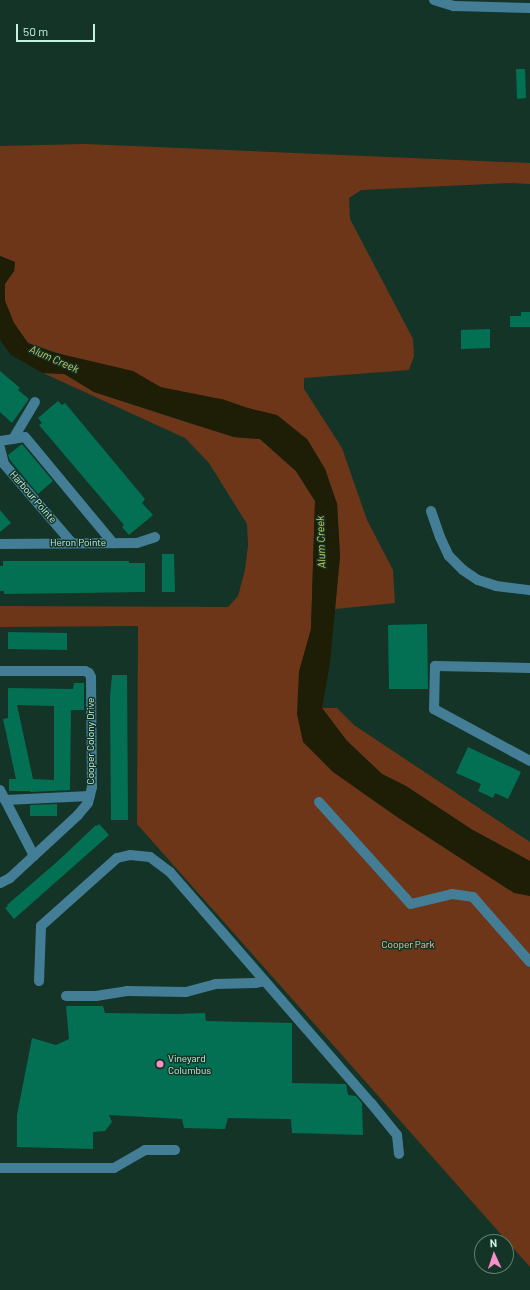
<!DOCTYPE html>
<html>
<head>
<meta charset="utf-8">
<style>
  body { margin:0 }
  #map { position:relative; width:530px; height:1290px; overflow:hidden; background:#143428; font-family:Barlow,sans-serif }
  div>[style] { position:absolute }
  .green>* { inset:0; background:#6d3618 }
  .water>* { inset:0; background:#1e1d05 }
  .river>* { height:19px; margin:-9.5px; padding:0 9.5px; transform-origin:9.5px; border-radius:9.5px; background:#1e1d05 }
  .building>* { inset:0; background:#037053 }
  .minor>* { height:10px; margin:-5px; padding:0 5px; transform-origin:5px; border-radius:5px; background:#447e96 }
  .dots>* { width:11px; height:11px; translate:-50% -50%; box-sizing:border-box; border:2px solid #143428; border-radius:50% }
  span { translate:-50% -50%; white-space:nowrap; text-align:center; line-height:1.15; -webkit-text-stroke:3px #143428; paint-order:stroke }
  .street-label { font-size:10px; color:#c4f2de }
  .park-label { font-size:10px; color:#fcc2a6 }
  .poi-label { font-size:10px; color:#c4f2de }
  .left { translate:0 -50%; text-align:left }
  .water-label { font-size:11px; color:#cfcb60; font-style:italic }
  .north { position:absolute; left:474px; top:1234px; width:40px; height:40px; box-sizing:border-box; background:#143428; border:1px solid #5a8071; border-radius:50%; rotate:357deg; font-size:11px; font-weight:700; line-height:16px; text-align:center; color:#c4f2de }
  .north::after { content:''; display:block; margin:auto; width:14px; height:18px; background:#f98fc9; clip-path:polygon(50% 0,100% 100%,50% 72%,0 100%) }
  .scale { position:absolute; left:16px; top:24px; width:79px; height:18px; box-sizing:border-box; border:2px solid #c4f2de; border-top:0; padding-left:5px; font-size:12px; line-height:14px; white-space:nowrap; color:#c4f2de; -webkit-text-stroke:3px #143428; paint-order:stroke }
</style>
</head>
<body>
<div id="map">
  <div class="green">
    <i style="clip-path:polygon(85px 144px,530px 163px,530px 184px,511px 183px,361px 190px,349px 198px,350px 219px,413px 339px,414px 356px,409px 370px,304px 378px,304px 389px,342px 448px,367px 520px,393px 570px,395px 603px,335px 609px,340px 556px,337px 504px,325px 469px,307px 439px,194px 409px,174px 409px,164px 389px,28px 343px,14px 323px,5px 301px,5px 283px,14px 271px,15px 262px,0 256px,0 146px)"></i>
    <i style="clip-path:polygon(43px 373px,64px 374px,94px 392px,189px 423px,234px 437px,260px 439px,296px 471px,315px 501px,311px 629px,307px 644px,314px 738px,530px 867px,530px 1267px,137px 824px,138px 626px,0 627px,0 606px,228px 607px,238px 596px,245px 570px,248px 545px,247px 524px,209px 463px,185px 438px)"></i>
    <i style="clip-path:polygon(322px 708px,337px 708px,354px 725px,530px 842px,530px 861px,471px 829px,406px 786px,382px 774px,347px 741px)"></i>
  </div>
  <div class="water">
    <i style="clip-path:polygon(0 256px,15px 262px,14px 271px,5px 284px,5px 301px,14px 323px,28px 343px,52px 352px,133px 371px,164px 389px,174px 409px,248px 408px,277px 415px,307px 439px,325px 469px,337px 504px,340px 556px,330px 663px,322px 708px,347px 741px,382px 774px,406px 786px,471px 829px,530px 861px,530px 896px,514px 893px,397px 817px,333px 772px,303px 742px,297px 714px,299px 671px,311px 629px,315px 501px,296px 471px,260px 439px,234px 437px,94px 392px,65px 374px,43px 373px,11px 355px,0 340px)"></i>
  </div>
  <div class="river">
    <i style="left:144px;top:393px;width:77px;rotate:11.2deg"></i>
    <i style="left:220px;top:408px;width:28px;rotate:19deg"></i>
  </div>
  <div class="building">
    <i style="clip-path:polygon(516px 69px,525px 69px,526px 98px,517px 99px)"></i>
    <i style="clip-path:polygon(521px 312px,530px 312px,530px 327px,510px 327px,510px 316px,521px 316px)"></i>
    <i style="clip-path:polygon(490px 329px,490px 348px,461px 349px,461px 330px)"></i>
    <i style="clip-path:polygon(0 371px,20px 388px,18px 390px,29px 399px,12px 423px,0 412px)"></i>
    <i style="clip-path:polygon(58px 401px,62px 405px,65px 403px,145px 499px,142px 503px,153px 515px,129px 535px,122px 527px,124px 525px,39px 425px,42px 423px,38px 418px)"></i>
    <i style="clip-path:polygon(22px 444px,53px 481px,38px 494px,10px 460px,8px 455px)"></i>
    <i style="clip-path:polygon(0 510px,11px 523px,0 532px)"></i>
    <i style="clip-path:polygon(162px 554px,174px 554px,175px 592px,162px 592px)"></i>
    <i style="clip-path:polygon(3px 561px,129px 561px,129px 563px,145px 563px,145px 592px,4px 594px,4px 591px,0 591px,0 566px,3px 566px)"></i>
    <i style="clip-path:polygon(427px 624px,428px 689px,389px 689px,388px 625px)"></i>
    <i style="clip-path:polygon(8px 632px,67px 633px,67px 650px,8px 649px)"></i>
    <i style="clip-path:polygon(112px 675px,127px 675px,128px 820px,111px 820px,110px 697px)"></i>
    <i style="clip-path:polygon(evenodd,74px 683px,84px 683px,84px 710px,71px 710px,70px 790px,30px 792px,30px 791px,9px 791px,9px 779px,16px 779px,3px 719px,8px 718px,8px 688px,73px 689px,74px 683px,17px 705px,54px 706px,54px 780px,33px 779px,17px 705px)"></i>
    <i style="clip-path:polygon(468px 747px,521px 772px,508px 799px,495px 793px,493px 798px,478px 791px,481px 784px,456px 773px)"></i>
    <i style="clip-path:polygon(57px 804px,57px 816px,30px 816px,30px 805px)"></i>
    <i style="clip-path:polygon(99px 824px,109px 835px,14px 919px,5px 908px,8px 906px,7px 905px,58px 861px,96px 825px,97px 826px)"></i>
    <i style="clip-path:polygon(66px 1006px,103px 1006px,105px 1013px,177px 1014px,205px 1013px,206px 1021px,292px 1023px,292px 1083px,346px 1084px,348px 1095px,356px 1096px,362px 1103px,363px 1135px,292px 1133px,291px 1119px,228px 1118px,225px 1129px,184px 1128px,182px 1119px,109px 1115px,112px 1122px,105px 1131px,93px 1132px,93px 1149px,17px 1147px,17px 1115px,32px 1038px,56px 1045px,69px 1039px)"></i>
  </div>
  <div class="minor">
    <i style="left:434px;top:0;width:21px;rotate:17deg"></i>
    <i style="left:454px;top:6px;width:76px;rotate:1.5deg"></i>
    <i style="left:13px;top:439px;width:43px;rotate:-59.3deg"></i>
    <i style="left:0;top:441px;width:25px;rotate:-9deg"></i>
    <i style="left:25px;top:437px;width:138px;rotate:50.3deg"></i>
    <i style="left:0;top:448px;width:16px;rotate:76deg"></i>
    <i style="left:4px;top:464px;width:104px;rotate:49.3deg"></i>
    <i style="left:431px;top:511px;width:28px;rotate:71deg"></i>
    <i style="left:440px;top:537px;width:21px;rotate:65deg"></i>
    <i style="left:449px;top:556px;width:20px;rotate:45deg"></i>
    <i style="left:463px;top:570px;width:18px;rotate:34deg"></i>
    <i style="left:478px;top:580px;width:19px;rotate:18deg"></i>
    <i style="left:496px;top:586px;width:34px;rotate:7deg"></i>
    <i style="left:0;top:544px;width:137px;rotate:-0.4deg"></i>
    <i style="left:137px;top:543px;width:19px;rotate:-18deg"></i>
    <i style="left:530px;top:668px;width:95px;rotate:-178.8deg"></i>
    <i style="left:435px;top:666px;width:43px;rotate:91.3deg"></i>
    <i style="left:434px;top:709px;width:109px;rotate:28.4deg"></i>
    <i style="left:0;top:671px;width:85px"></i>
    <i style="left:85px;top:671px;width:4px;rotate:27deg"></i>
    <i style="left:89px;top:673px;width:4px;rotate:63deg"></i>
    <i style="left:91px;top:677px;width:110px;rotate:89.5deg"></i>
    <i style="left:92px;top:787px;width:16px;rotate:104deg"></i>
    <i style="left:88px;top:803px;width:16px;rotate:130deg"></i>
    <i style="left:78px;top:815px;width:93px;rotate:137.2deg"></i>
    <i style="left:10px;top:878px;width:11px;rotate:153deg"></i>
    <i style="left:0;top:790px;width:74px;rotate:62.7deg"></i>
    <i style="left:5px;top:800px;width:85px;rotate:-2.7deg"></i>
    <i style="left:319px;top:802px;width:137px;rotate:48deg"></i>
    <i style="left:411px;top:904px;width:42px;rotate:-13.7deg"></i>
    <i style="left:452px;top:894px;width:21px;rotate:8deg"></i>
    <i style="left:473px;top:897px;width:86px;rotate:48.8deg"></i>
    <i style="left:39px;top:981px;width:55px;rotate:-87.9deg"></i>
    <i style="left:41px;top:926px;width:102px;rotate:-41.8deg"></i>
    <i style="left:117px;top:858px;width:13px;rotate:-13deg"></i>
    <i style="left:130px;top:855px;width:20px;rotate:6deg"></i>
    <i style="left:150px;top:857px;width:25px;rotate:37deg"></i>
    <i style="left:170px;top:872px;width:306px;rotate:49deg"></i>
    <i style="left:371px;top:1103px;width:41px;rotate:50.9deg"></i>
    <i style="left:397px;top:1135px;width:19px;rotate:84deg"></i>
    <i style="left:66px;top:996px;width:30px"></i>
    <i style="left:96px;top:996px;width:31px;rotate:-9deg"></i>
    <i style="left:127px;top:991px;width:59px;rotate:1deg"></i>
    <i style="left:186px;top:992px;width:30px;rotate:-15deg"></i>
    <i style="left:215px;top:984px;width:40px;rotate:-1.4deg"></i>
    <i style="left:255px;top:983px;width:10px;rotate:-11deg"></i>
    <i style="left:0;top:1168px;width:114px"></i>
    <i style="left:114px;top:1168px;width:36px;rotate:-30deg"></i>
    <i style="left:145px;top:1150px;width:30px"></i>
  </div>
  <div class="dots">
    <i style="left:160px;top:1064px;background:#f98fc9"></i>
  </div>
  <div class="street-label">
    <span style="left:33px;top:497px;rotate:49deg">Harbour Pointe</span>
    <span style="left:78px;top:543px">Heron Pointe</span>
    <span style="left:91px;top:741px;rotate:-90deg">Cooper Colony Drive</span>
  </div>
  <div class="park-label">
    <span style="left:408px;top:945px">Cooper Park</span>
  </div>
  <div class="poi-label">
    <span class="left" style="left:168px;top:1064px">Vineyard<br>Columbus</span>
  </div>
  <div class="water-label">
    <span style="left:54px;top:359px;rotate:24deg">Alum Creek</span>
    <span style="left:321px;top:542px;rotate:-92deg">Alum Creek</span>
  </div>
  <div class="north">N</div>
  <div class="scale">50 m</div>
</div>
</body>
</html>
